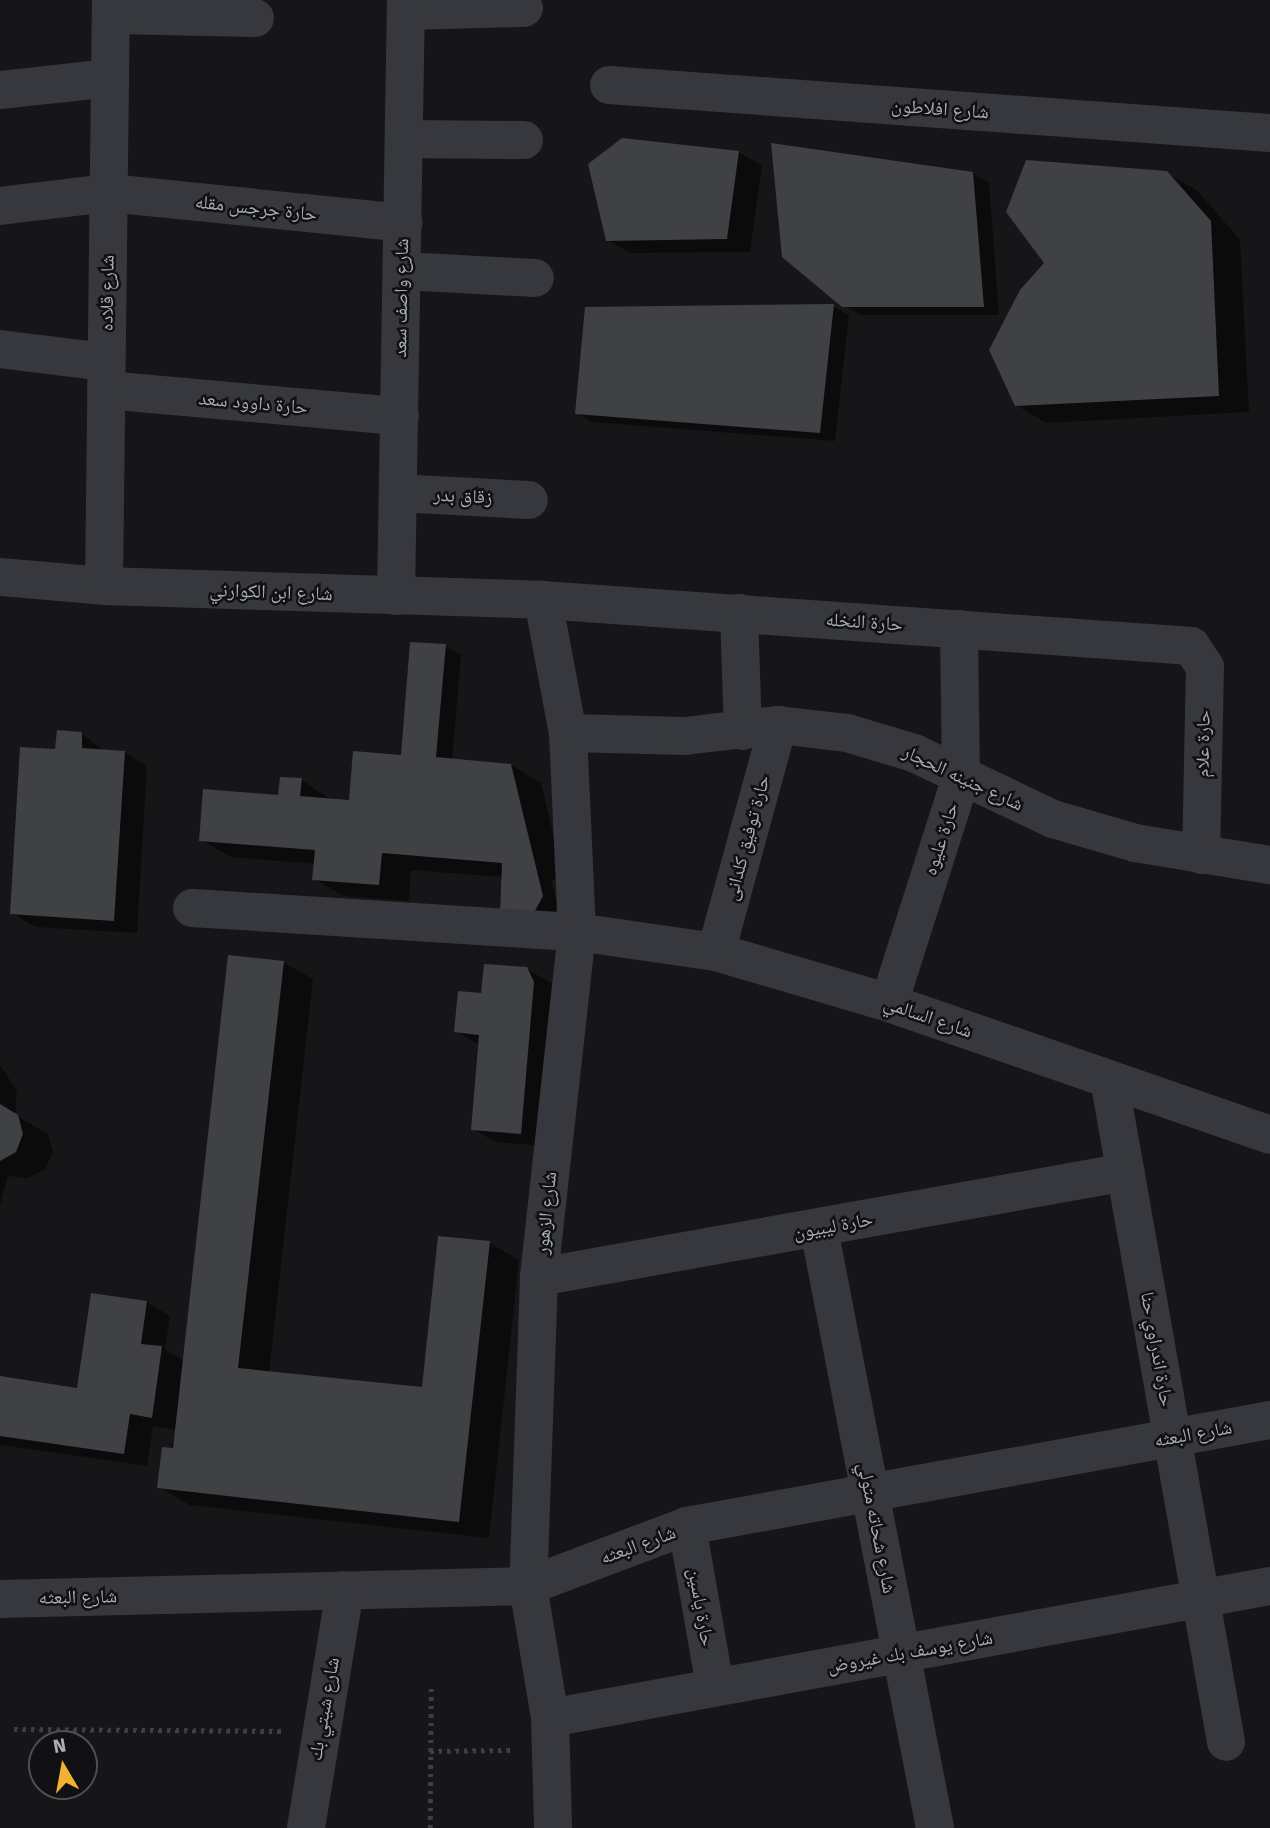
<!DOCTYPE html>
<html>
<head>
<meta charset="utf-8">
<style>
  body { margin:0 }
  #map { position:relative; width:1270px; height:1828px; overflow:hidden; background:#161618; font-family:"Fira Sans","Noto Naskh Arabic",sans-serif }
  div>[style] { position:absolute }
  .shadow>* { inset:0; background:#0007 }
  .building>* { inset:0; background:#404145 }
  .path>* { height:4.5px; margin-top:-2.25px; transform-origin:0; background:repeating-linear-gradient(90deg,#3d3f44 0 3.5px,transparent 0 8.5px) }
  .minor>* { height:38px; margin:-19px; padding:0 19px; transform-origin:19px; border-radius:19px; background:#37383d }
  span { translate:-50% -50%; white-space:nowrap; text-align:center; line-height:1.15; -webkit-text-stroke:5px #111113; paint-order:stroke }
  .street-label { font-size:19px; color:#a8adb8 }
  .north { position:absolute; left:28px; top:1730px; width:70px; height:70px; box-sizing:border-box; background:#111113; border:2px solid #4d4f55; border-radius:50%; rotate:350deg; font-size:19px; font-weight:700; line-height:28px; text-align:center; color:#a8adb8 }
  .north::after { content:''; display:block; margin:auto; width:24px; height:32px; background:#f2b134; clip-path:polygon(50% 0,100% 100%,50% 72%,0 100%) }
</style>
</head>
<body>
<div id="map">
  <div class="shadow">
    <i style="clip-path:polygon(623px 140px,739px 152px,762px 166px,750px 252px,631px 253px,607px 240px)"></i>
    <i style="clip-path:polygon(973px 173px,989px 183px,999px 315px,860px 315px,843px 305px)"></i>
    <i style="clip-path:polygon(1166px 173px,1197px 190px,1240px 240px,1249px 412px,1046px 423px,1016px 405px)"></i>
    <i style="clip-path:polygon(833px 306px,849px 315px,835px 441px,592px 422px,577px 413px)"></i>
    <i style="clip-path:polygon(445px 646px,461px 655px,452px 760px,511px 765px,541px 783px,564px 881px,551px 880px,558px 906px,547px 926px,503px 877px,411px 870px,409px 901px,344px 896px,314px 879px,315px 864px,231px 857px,201px 840px,302px 780px,331px 800px,351px 802px,402px 756px)"></i>
    <i style="clip-path:polygon(82px 734px,105px 751px,124px 752px,147px 766px,137px 933px,35px 927px,12px 913px,57px 751px)"></i>
    <i style="clip-path:polygon(283px 962px,313px 979px,269px 1373px,423px 1389px,490px 1243px,519px 1260px,489px 1538px,189px 1505px,159px 1487px,177px 1430px,153px 1426px,147px 1466px,0 1445px,0 1378px,79px 1390px,147px 1302px,170px 1316px,165px 1350px,185px 1361px)"></i>
    <i style="clip-path:polygon(527px 969px,551px 983px,557px 997px,544px 1146px,496px 1142px,472px 1129px,479px 1045px,456px 1031px,483px 995px)"></i>
    <i style="clip-path:polygon(0 1065px,17px 1091px,15px 1115px,48px 1134px,53px 1152px,45px 1169px,28px 1178px,8px 1176px,0 1206px)"></i>
  </div>
  <div class="building">
    <i style="clip-path:polygon(622px 138px,739px 151px,727px 239px,606px 241px,588px 164px)"></i>
    <i style="clip-path:polygon(771px 143px,973px 172px,984px 307px,842px 307px,782px 257px)"></i>
    <i style="clip-path:polygon(1026px 160px,1167px 171px,1211px 221px,1219px 396px,1015px 406px,989px 350px,1020px 290px,1044px 263px,1006px 212px)"></i>
    <i style="clip-path:polygon(834px 304px,820px 433px,575px 414px,585px 307px)"></i>
    <i style="clip-path:polygon(410px 642px,446px 644px,436px 757px,511px 764px,543px 896px,531px 918px,500px 914px,502px 863px,382px 853px,379px 885px,312px 880px,315px 850px,199px 841px,203px 789px,278px 795px,280px 777px,302px 778px,300px 796px,349px 800px,353px 751px,401px 755px)"></i>
    <i style="clip-path:polygon(57px 730px,82px 732px,82px 748px,125px 751px,114px 921px,10px 914px,20px 747px,55px 749px)"></i>
    <i style="clip-path:polygon(228px 955px,284px 961px,238px 1368px,422px 1387px,438px 1236px,490px 1241px,459px 1522px,157px 1488px,162px 1447px,173px 1448px)"></i>
    <i style="clip-path:polygon(484px 964px,527px 967px,534px 982px,521px 1134px,471px 1130px,479px 1035px,454px 1032px,458px 991px,481px 993px)"></i>
    <i style="clip-path:polygon(0 1104px,18px 1115px,23px 1134px,16px 1152px,0 1161px)"></i>
    <i style="clip-path:polygon(91px 1293px,147px 1301px,141px 1344px,162px 1346px,152px 1418px,130px 1414px,124px 1454px,0 1436px,0 1376px,77px 1388px)"></i>
  </div>
  <div class="path">
    <i style="left:14px;top:1729px;width:269px;rotate:0.4deg"></i>
    <i style="left:430px;top:1751px;width:82px;rotate:-0.7deg"></i>
    <i style="left:430px;top:1828px;width:142px;rotate:-89.6deg"></i>
  </div>
  <div class="minor">
    <i style="left:406px;top:11px;width:118px;rotate:-1.5deg"></i>
    <i style="left:111px;top:15px;width:144px;rotate:1.2deg"></i>
    <i style="left:609px;top:85px;width:663px;rotate:4.15deg"></i>
    <i style="left:0;top:90px;width:111px;rotate:-6.2deg"></i>
    <i style="left:404px;top:139px;width:120px;rotate:0.5deg"></i>
    <i style="left:0;top:206px;width:110px;rotate:-6.8deg"></i>
    <i style="left:109px;top:193px;width:296px;rotate:5.8deg"></i>
    <i style="left:402px;top:271px;width:133px;rotate:3deg"></i>
    <i style="left:0;top:349px;width:107px;rotate:7deg"></i>
    <i style="left:106px;top:390px;width:295px;rotate:5.1deg"></i>
    <i style="left:398px;top:493px;width:131px;rotate:3.1deg"></i>
    <i style="left:0;top:577px;width:104px;rotate:4.9deg"></i>
    <i style="left:104px;top:586px;width:439px;rotate:1.8deg"></i>
    <i style="left:543px;top:600px;width:650px;rotate:4.06deg"></i>
    <i style="left:1191px;top:646px;width:25px;rotate:56deg"></i>
    <i style="left:1205px;top:667px;width:188px;rotate:91.2deg"></i>
    <i style="left:104px;top:586px;width:586px;rotate:-89.32deg"></i>
    <i style="left:396px;top:596px;width:596px;rotate:-89.04deg"></i>
    <i style="left:543px;top:600px;width:135px;rotate:79.4deg"></i>
    <i style="left:568px;top:733px;width:199px;rotate:87.4deg"></i>
    <i style="left:577px;top:932px;width:347px;rotate:96.3deg"></i>
    <i style="left:539px;top:1277px;width:309px;rotate:92deg"></i>
    <i style="left:528px;top:1586px;width:134px;rotate:80.5deg"></i>
    <i style="left:550px;top:1718px;width:110px;rotate:88.4deg"></i>
    <i style="left:739px;top:613px;width:118px;rotate:88.1deg"></i>
    <i style="left:568px;top:733px;width:117px;rotate:1.5deg"></i>
    <i style="left:685px;top:736px;width:94px;rotate:-6.7deg"></i>
    <i style="left:778px;top:725px;width:69px;rotate:6.6deg"></i>
    <i style="left:847px;top:733px;width:70px;rotate:16.6deg"></i>
    <i style="left:914px;top:753px;width:154px;rotate:25.4deg"></i>
    <i style="left:1053px;top:819px;width:85px;rotate:16.3deg"></i>
    <i style="left:1135px;top:843px;width:137px;rotate:9.3deg"></i>
    <i style="left:192px;top:908px;width:386px;rotate:3.6deg"></i>
    <i style="left:577px;top:932px;width:140px;rotate:8.2deg"></i>
    <i style="left:716px;top:952px;width:180px;rotate:16.4deg"></i>
    <i style="left:889px;top:1003px;width:403px;rotate:19.1deg"></i>
    <i style="left:716px;top:952px;width:235px;rotate:-74.7deg"></i>
    <i style="left:889px;top:1003px;width:237px;rotate:-72.3deg"></i>
    <i style="left:961px;top:777px;width:148px;rotate:-90.8deg"></i>
    <i style="left:1109px;top:1079px;width:673px;rotate:79.99deg"></i>
    <i style="left:819px;top:1229px;width:610px;rotate:79.04deg"></i>
    <i style="left:539px;top:1277px;width:596px;rotate:-10.14deg"></i>
    <i style="left:687px;top:1526px;width:163px;rotate:80.1deg"></i>
    <i style="left:0;top:1599px;width:528px;rotate:-1.41deg"></i>
    <i style="left:528px;top:1586px;width:170px;rotate:-20.7deg"></i>
    <i style="left:687px;top:1526px;width:593px;rotate:-10.3deg"></i>
    <i style="left:550px;top:1718px;width:732px;rotate:-10.39deg"></i>
    <i style="left:306px;top:1828px;width:241px;rotate:-80.7deg"></i>
  </div>
  <div class="street-label">
    <span style="left:940px;top:109px;rotate:4deg">شارع افلاطون</span>
    <span style="left:256px;top:208px;rotate:6deg">حارة جرجس مقله</span>
    <span style="left:107px;top:293px;rotate:-89deg">شارع قلاده</span>
    <span style="left:401px;top:298px;rotate:-89deg">شارع واصف سعد</span>
    <span style="left:253px;top:403px;rotate:5deg">حارة داوود سعد</span>
    <span style="left:463px;top:496px;rotate:3deg">زقاق بدر</span>
    <span style="left:271px;top:592px;rotate:2deg">شارع ابن الكوارني</span>
    <span style="left:864px;top:622px;rotate:4deg">حارة النخله</span>
    <span style="left:1203px;top:744px;rotate:-89deg">حارة علام</span>
    <span style="left:963px;top:778px;rotate:25deg">شارع جنينه الحجار</span>
    <span style="left:747px;top:838px;rotate:-75deg">حارة توفيق كلدانى</span>
    <span style="left:941px;top:839px;rotate:-72deg">حارة عليوه</span>
    <span style="left:928px;top:1017px;rotate:19deg">شارع السالمي</span>
    <span style="left:546px;top:1213px;rotate:-84deg">شارع الزهور</span>
    <span style="left:833px;top:1226px;rotate:-10deg">حارة ليبيون</span>
    <span style="left:1157px;top:1349px;rotate:80deg">حارة اندراوي حنا</span>
    <span style="left:1193px;top:1434px;rotate:-10deg">شارع البعثه</span>
    <span style="left:877px;top:1528px;rotate:79deg">شارع شحاته متولي</span>
    <span style="left:638px;top:1545px;rotate:-20deg">شارع البعثه</span>
    <span style="left:78px;top:1597px;rotate:-1deg">شارع البعثه</span>
    <span style="left:701px;top:1607px;rotate:80deg">حارة ياسين</span>
    <span style="left:910px;top:1652px;rotate:-10deg">شارع يوسف بك غيروض</span>
    <span style="left:324px;top:1709px;rotate:-80deg">شارع شيتي بك</span>
  </div>
  <div class="north">N</div>
</div>
</body>
</html>
